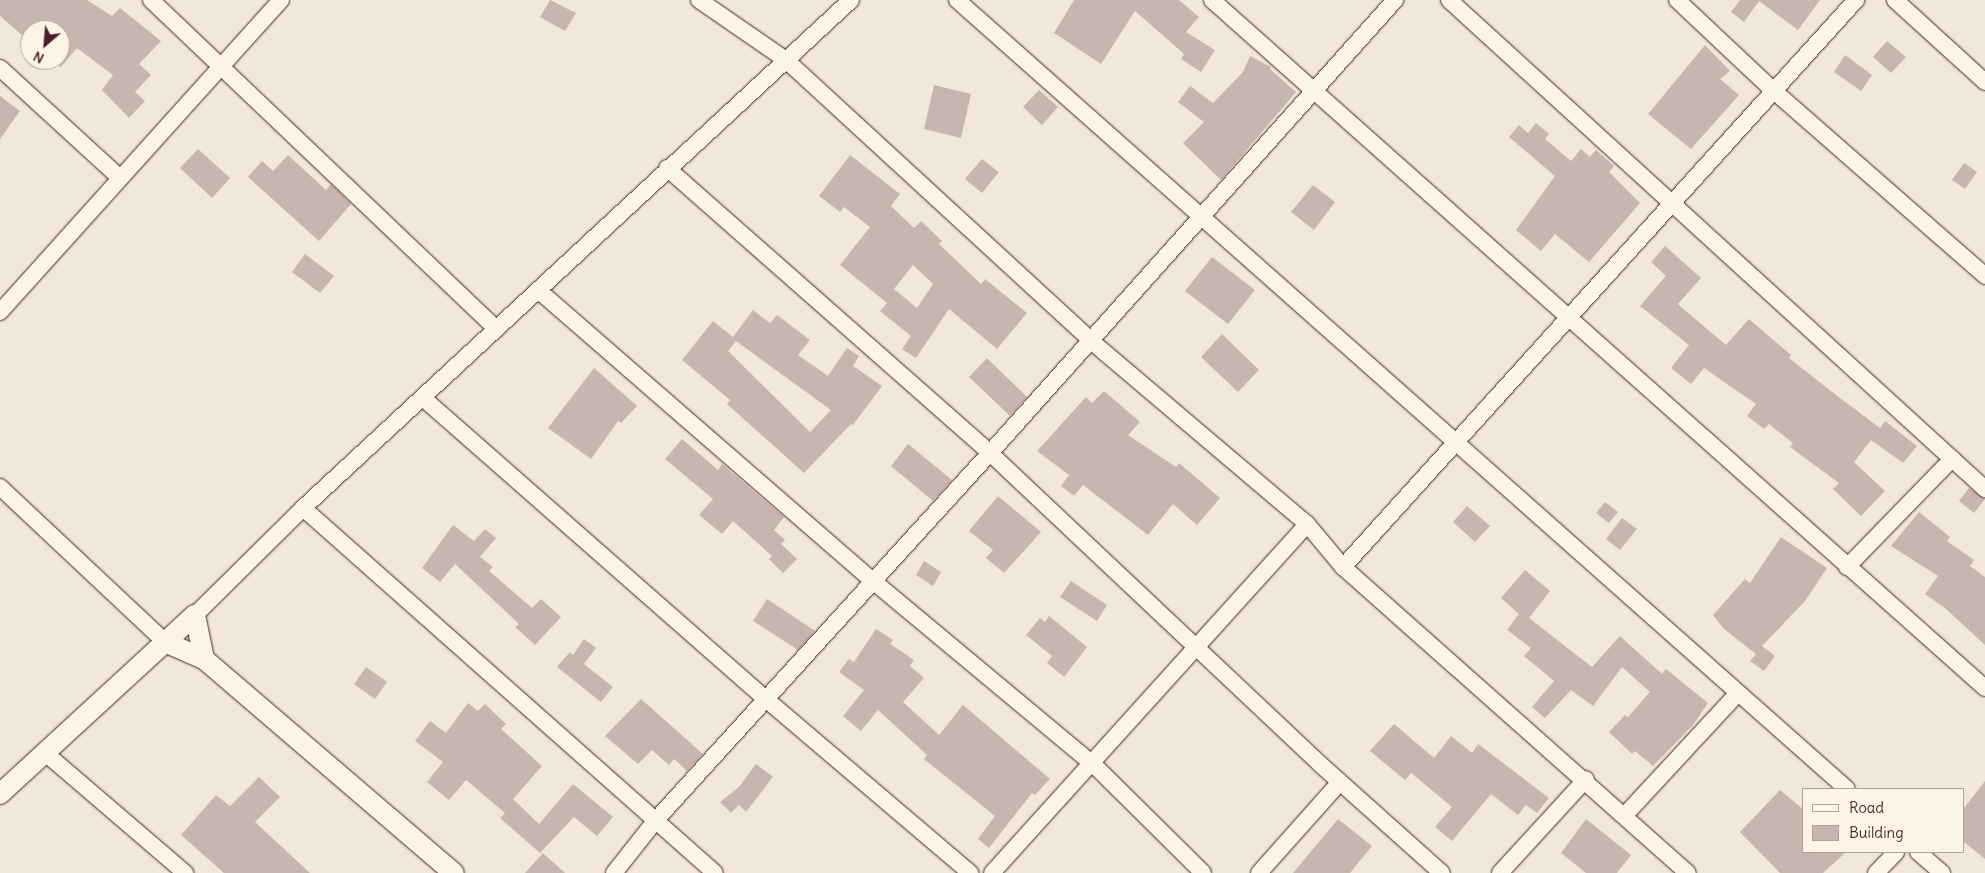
<!DOCTYPE html>
<html>
<head>
<meta charset="utf-8">
<style>
  body { margin:0 }
  #map { position:relative; width:1985px; height:873px; overflow:hidden; background:#f1e8da; font-family:Delius,sans-serif }
  div>[style] { position:absolute }
  .building>* { inset:0; background:#c7b6af }
  .roads { filter:drop-shadow(0 0 1px #4a1f2b) drop-shadow(0 0 1px #4a1f2b) }
  .minor>* { height:16px; margin:-8px; padding:0 8px; transform-origin:8px; border-radius:8px; background:#fcf5e5 }
  .tertiary>* { height:20px; margin:-10px; padding:0 10px; transform-origin:10px; border-radius:10px; background:#fcf5e5 }
  span { translate:-50% -50%; white-space:nowrap; text-align:center; line-height:1.15; -webkit-text-stroke:5px #fcf5e5; paint-order:stroke }
  .legend { position:absolute; left:1802px; top:788px; width:162px; height:65px; box-sizing:border-box; background:#fcf5e5; border:1px solid #b59f9b; margin:0; padding:6px 9px; list-style:none; font-size:15px; color:#4a1f2b }
  .legend li { display:flex; align-items:center; gap:10px; height:25px }
  .legend b { width:25px; border:1px solid #b59f9b }
  .north { position:absolute; left:20px; top:20px; width:50px; height:50px; box-sizing:border-box; background:#fcf5e5; border:1px solid #b59f9b; border-radius:50%; rotate:207deg; font-size:14px; font-weight:700; line-height:20px; text-align:center; color:#4a1f2b }
  .north::after { content:''; display:block; margin:auto; width:18px; height:22px; background:#4a1f2b; clip-path:polygon(50% 0,100% 100%,50% 72%,0 100%) }
</style>
</head>
<body>
<div id="map">
  <div class="building">
    <i style="clip-path:polygon(0 0,87px 0,112px 16px,120px 8px,161px 41px,139px 64px,151px 75px,135px 92px,145px 101px,129px 118px,102px 90px,113px 75px,77px 48px,60px 68px,60px 30px,30px 30px,30px 42px,0 16px)"></i>
    <i style="clip-path:polygon(550px 0,576px 13px,565px 31px,540px 17px)"></i>
    <i style="clip-path:polygon(1074px 0,1179px 0,1199px 17px,1186px 32px,1215px 50px,1201px 72px,1181px 59px,1184px 54px,1135px 11px,1101px 64px,1054px 33px)"></i>
    <i style="clip-path:polygon(1740px 0,1820px 0,1798px 30px,1759px 1px,1744px 22px,1731px 12px)"></i>
    <i style="clip-path:polygon(1887px 41px,1906px 57px,1891px 73px,1873px 57px)"></i>
    <i style="clip-path:polygon(1705px 45px,1730px 71px,1720px 79px,1739px 95px,1691px 149px,1648px 114px)"></i>
    <i style="clip-path:polygon(1845px 55px,1872px 75px,1861px 91px,1834px 72px)"></i>
    <i style="clip-path:polygon(1250px 56px,1271px 67px,1270px 69px,1296px 92px,1221px 180px,1183px 143px,1204px 122px,1178px 102px,1190px 86px,1213px 103px,1243px 72px)"></i>
    <i style="clip-path:polygon(934px 85px,971px 94px,961px 138px,924px 129px)"></i>
    <i style="clip-path:polygon(1039px 90px,1058px 107px,1042px 125px,1023px 107px)"></i>
    <i style="clip-path:polygon(0 96px,20px 111px,0 139px)"></i>
    <i style="clip-path:polygon(1536px 123px,1549px 134px,1545px 139px,1571px 161px,1581px 149px,1590px 157px,1596px 150px,1614px 166px,1609px 172px,1640px 203px,1589px 262px,1555px 234px,1541px 251px,1516px 230px,1555px 176px,1509px 137px,1519px 125px,1528px 133px)"></i>
    <i style="clip-path:polygon(198px 149px,230px 178px,212px 198px,180px 168px)"></i>
    <i style="clip-path:polygon(288px 155px,326px 190px,331px 184px,351px 204px,319px 241px,248px 177px,262px 161px,273px 171px)"></i>
    <i style="clip-path:polygon(evenodd,850px 155px,900px 194px,891px 206px,914px 228px,921px 221px,942px 241px,939px 244px,981px 284px,985px 279px,1027px 313px,997px 349px,949px 309px,916px 358px,902px 349px,911px 336px,880px 311px,887px 303px,840px 265px,870px 227px,844px 207px,840px 212px,819px 196px,850px 155px,913px 265px,933px 284px,917px 308px,894px 289px,913px 265px)"></i>
    <i style="clip-path:polygon(982px 159px,999px 172px,982px 193px,965px 179px)"></i>
    <i style="clip-path:polygon(1964px 163px,1977px 172px,1965px 189px,1952px 180px)"></i>
    <i style="clip-path:polygon(1313px 185px,1335px 202px,1314px 230px,1291px 212px)"></i>
    <i style="clip-path:polygon(1665px 246px,1701px 278px,1678px 304px,1681px 307px,1726px 345px,1749px 319px,1791px 355px,1789px 358px,1836px 395px,1880px 428px,1885px 421px,1917px 446px,1903px 463px,1871px 440px,1854px 462px,1885px 491px,1861px 516px,1833px 489px,1839px 483px,1790px 447px,1793px 443px,1769px 424px,1764px 429px,1747px 416px,1756px 404px,1704px 368px,1691px 384px,1671px 368px,1689px 345px,1640px 306px,1666px 276px,1651px 262px)"></i>
    <i style="clip-path:polygon(305px 254px,334px 276px,320px 293px,292px 272px)"></i>
    <i style="clip-path:polygon(1212px 257px,1255px 290px,1228px 324px,1185px 291px)"></i>
    <i style="clip-path:polygon(evenodd,753px 310px,770px 323px,777px 315px,810px 340px,798px 355px,828px 376px,847px 348px,859px 356px,853px 366px,882px 386px,853px 425px,851px 424px,804px 473px,727px 404px,730px 400px,682px 360px,713px 321px,733px 337px,753px 310px,736px 341px,831px 410px,810px 432px,728px 351px,736px 341px)"></i>
    <i style="clip-path:polygon(1222px 334px,1259px 370px,1238px 392px,1201px 357px)"></i>
    <i style="clip-path:polygon(987px 358px,1027px 397px,1010px 416px,969px 377px)"></i>
    <i style="clip-path:polygon(594px 368px,637px 406px,621px 423px,618px 421px,591px 459px,548px 428px)"></i>
    <i style="clip-path:polygon(1104px 391px,1140px 422px,1128px 435px,1176px 467px,1179px 463px,1220px 498px,1197px 525px,1173px 504px,1148px 535px,1083px 485px,1074px 496px,1061px 486px,1069px 475px,1037px 451px,1086px 397px,1092px 403px)"></i>
    <i style="clip-path:polygon(682px 439px,718px 470px,722px 464px,784px 517px,774px 530px,785px 540px,781px 544px,797px 559px,783px 573px,769px 559px,772px 556px,733px 521px,722px 534px,699px 515px,713px 499px,665px 459px)"></i>
    <i style="clip-path:polygon(908px 444px,952px 480px,933px 501px,891px 466px)"></i>
    <i style="clip-path:polygon(1969px 488px,1985px 499px,1974px 513px,1959px 501px)"></i>
    <i style="clip-path:polygon(998px 496px,1041px 532px,1004px 573px,986px 558px,993px 550px,969px 531px)"></i>
    <i style="clip-path:polygon(1605px 502px,1618px 512px,1609px 523px,1596px 513px)"></i>
    <i style="clip-path:polygon(1467px 506px,1490px 526px,1475px 542px,1453px 522px)"></i>
    <i style="clip-path:polygon(1919px 512px,1950px 537px,1947px 541px,1974px 560px,1970px 566px,1985px 577px,1985px 645px,1946px 609px,1925px 594px,1938px 576px,1891px 546px)"></i>
    <i style="clip-path:polygon(1622px 518px,1637px 529px,1620px 550px,1606px 539px)"></i>
    <i style="clip-path:polygon(453px 525px,474px 541px,485px 529px,496px 538px,480px 557px,493px 567px,489px 571px,532px 608px,541px 599px,561px 617px,535px 645px,515px 627px,519px 624px,455px 564px,440px 582px,422px 568px)"></i>
    <i style="clip-path:polygon(1781px 537px,1827px 568px,1805px 601px,1762px 646px,1775px 656px,1764px 671px,1750px 661px,1756px 654px,1724px 629px,1713px 615px,1745px 579px,1750px 583px)"></i>
    <i style="clip-path:polygon(924px 561px,941px 572px,933px 586px,916px 575px)"></i>
    <i style="clip-path:polygon(1525px 570px,1550px 591px,1529px 618px,1592px 667px,1620px 636px,1662px 674px,1666px 669px,1708px 703px,1693px 725px,1653px 766px,1635px 751px,1632px 754px,1609px 732px,1625px 715px,1628px 717px,1650px 692px,1622px 667px,1593px 706px,1571px 690px,1545px 718px,1532px 707px,1554px 681px,1524px 656px,1531px 648px,1507px 630px,1519px 614px,1501px 598px)"></i>
    <i style="clip-path:polygon(1071px 581px,1107px 605px,1097px 621px,1060px 597px)"></i>
    <i style="clip-path:polygon(767px 599px,815px 631px,798px 650px,753px 621px)"></i>
    <i style="clip-path:polygon(1049px 616px,1087px 647px,1064px 677px,1047px 663px,1052px 656px,1026px 635px,1040px 618px,1045px 622px)"></i>
    <i style="clip-path:polygon(876px 629px,893px 640px,890px 644px,914px 660px,910px 666px,924px 678px,903px 702px,939px 735px,963px 705px,1050px 779px,1035px 795px,1032px 793px,989px 848px,978px 839px,995px 816px,924px 759px,927px 755px,878px 710px,861px 731px,843px 716px,864px 690px,839px 672px,849px 659px,854px 662px)"></i>
    <i style="clip-path:polygon(584px 639px,596px 648px,584px 664px,613px 687px,601px 702px,557px 667px,570px 652px,573px 655px)"></i>
    <i style="clip-path:polygon(366px 667px,387px 682px,375px 699px,354px 684px)"></i>
    <i style="clip-path:polygon(641px 699px,703px 754px,687px 771px,674px 759px,669px 765px,652px 750px,638px 764px,605px 736px)"></i>
    <i style="clip-path:polygon(468px 703px,478px 711px,485px 704px,506px 724px,501px 729px,542px 766px,513px 799px,539px 824px,573px 784px,613px 817px,597px 836px,574px 817px,540px 853px,500px 818px,505px 813px,466px 780px,449px 800px,427px 782px,443px 762px,415px 741px,430px 721px,446px 733px)"></i>
    <i style="clip-path:polygon(1394px 724px,1434px 758px,1451px 736px,1472px 753px,1478px 744px,1549px 798px,1537px 813px,1526px 805px,1518px 815px,1491px 794px,1452px 841px,1435px 827px,1452px 807px,1411px 773px,1405px 780px,1370px 751px)"></i>
    <i style="clip-path:polygon(756px 764px,773px 777px,746px 812px,739px 805px,731px 813px,720px 802px,739px 787px)"></i>
    <i style="clip-path:polygon(259px 777px,280px 797px,255px 822px,310px 873px,224px 873px,181px 835px,216px 795px,230px 806px)"></i>
    <i style="clip-path:polygon(1985px 781px,1985px 859px,1964px 842px,1964px 808px)"></i>
    <i style="clip-path:polygon(1780px 790px,1804px 810px,1804px 852px,1846px 852px,1823px 873px,1780px 873px,1740px 832px)"></i>
    <i style="clip-path:polygon(1338px 819px,1372px 846px,1350px 873px,1293px 873px)"></i>
    <i style="clip-path:polygon(1586px 819px,1631px 855px,1617px 873px,1586px 873px,1561px 853px)"></i>
    <i style="clip-path:polygon(543px 853px,565px 873px,525px 873px)"></i>
  </div>
  <div class="roads">
    <div class="minor">
      <i style="left:151px;top:0;width:477px;rotate:43.6deg"></i>
      <i style="left:699px;top:0;width:106px;rotate:34.6deg"></i>
      <i style="left:786px;top:60px;width:413px;rotate:42.6deg"></i>
      <i style="left:1090px;top:340px;width:285px;rotate:40.3deg"></i>
      <i style="left:1307px;top:524px;width:56px;rotate:50.1deg"></i>
      <i style="left:1343px;top:567px;width:461px;rotate:41.6deg"></i>
      <i style="left:957px;top:0;width:1189px;rotate:41.56deg"></i>
      <i style="left:1212px;top:0;width:1035px;rotate:41.67deg"></i>
      <i style="left:1449px;top:0;width:726px;rotate:42.37deg"></i>
      <i style="left:1677px;top:0;width:133px;rotate:43.2deg"></i>
      <i style="left:1774px;top:91px;width:281px;rotate:41.2deg"></i>
      <i style="left:1895px;top:0;width:122px;rotate:42.3deg"></i>
      <i style="left:0;top:68px;width:161px;rotate:42.5deg"></i>
      <i style="left:667px;top:168px;width:431px;rotate:41.4deg"></i>
      <i style="left:990px;top:453px;width:455px;rotate:43.3deg"></i>
      <i style="left:1321px;top:765px;width:162px;rotate:41.8deg"></i>
      <i style="left:538px;top:290px;width:444px;rotate:41deg"></i>
      <i style="left:873px;top:581px;width:288px;rotate:39.8deg"></i>
      <i style="left:1094px;top:765px;width:153px;rotate:44.7deg"></i>
      <i style="left:0;top:312px;width:420px;rotate:-48deg"></i>
      <i style="left:423px;top:398px;width:458px;rotate:41.3deg"></i>
      <i style="left:767px;top:700px;width:267px;rotate:40.4deg"></i>
      <i style="left:0;top:487px;width:226px;rotate:43.2deg"></i>
      <i style="left:303px;top:508px;width:550px;rotate:41.54deg"></i>
      <i style="left:1343px;top:567px;width:765px;rotate:-47.86deg"></i>
      <i style="left:1847px;top:567px;width:151px;rotate:-45.8deg"></i>
      <i style="left:195px;top:615px;width:152px;rotate:-44.7deg"></i>
      <i style="left:303px;top:508px;width:747px;rotate:-42.83deg"></i>
      <i style="left:44px;top:752px;width:186px;rotate:40.6deg"></i>
      <i style="left:1625px;top:815px;width:166px;rotate:-47.2deg"></i>
      <i style="left:1918px;top:852px;width:32px;rotate:41deg"></i>
      <i style="left:614px;top:873px;width:66px;rotate:-51.7deg"></i>
      <i style="left:655px;top:821px;width:498px;rotate:-47.7deg"></i>
      <i style="left:990px;top:453px;width:608px;rotate:-48.2deg"></i>
      <i style="left:992px;top:873px;width:470px;rotate:-47.9deg"></i>
      <i style="left:1259px;top:873px;width:122px;rotate:-48.3deg"></i>
      <i style="left:1500px;top:873px;width:127px;rotate:-47.5deg"></i>
      <i style="left:1876px;top:873px;width:29px;rotate:-46deg"></i>
    </div>
    <div class="tertiary">
      <i style="left:165px;top:642px;width:43px;rotate:23.6deg"></i>
      <i style="left:204px;top:659px;width:329px;rotate:40.6deg"></i>
      <i style="left:0;top:794px;width:265px;rotate:-42.6deg"></i>
      <i style="left:195px;top:615px;width:45px;rotate:78.4deg"></i>
    </div>
  </div>
  <ul class="legend">
  <li><b style="height:6px;background:#fcf5e5"></b>Road</li>
  <li><b style="height:14px;background:#c7b6af"></b>Building</li>
  </ul>
  <div class="north">N</div>
</div>
</body>
</html>
